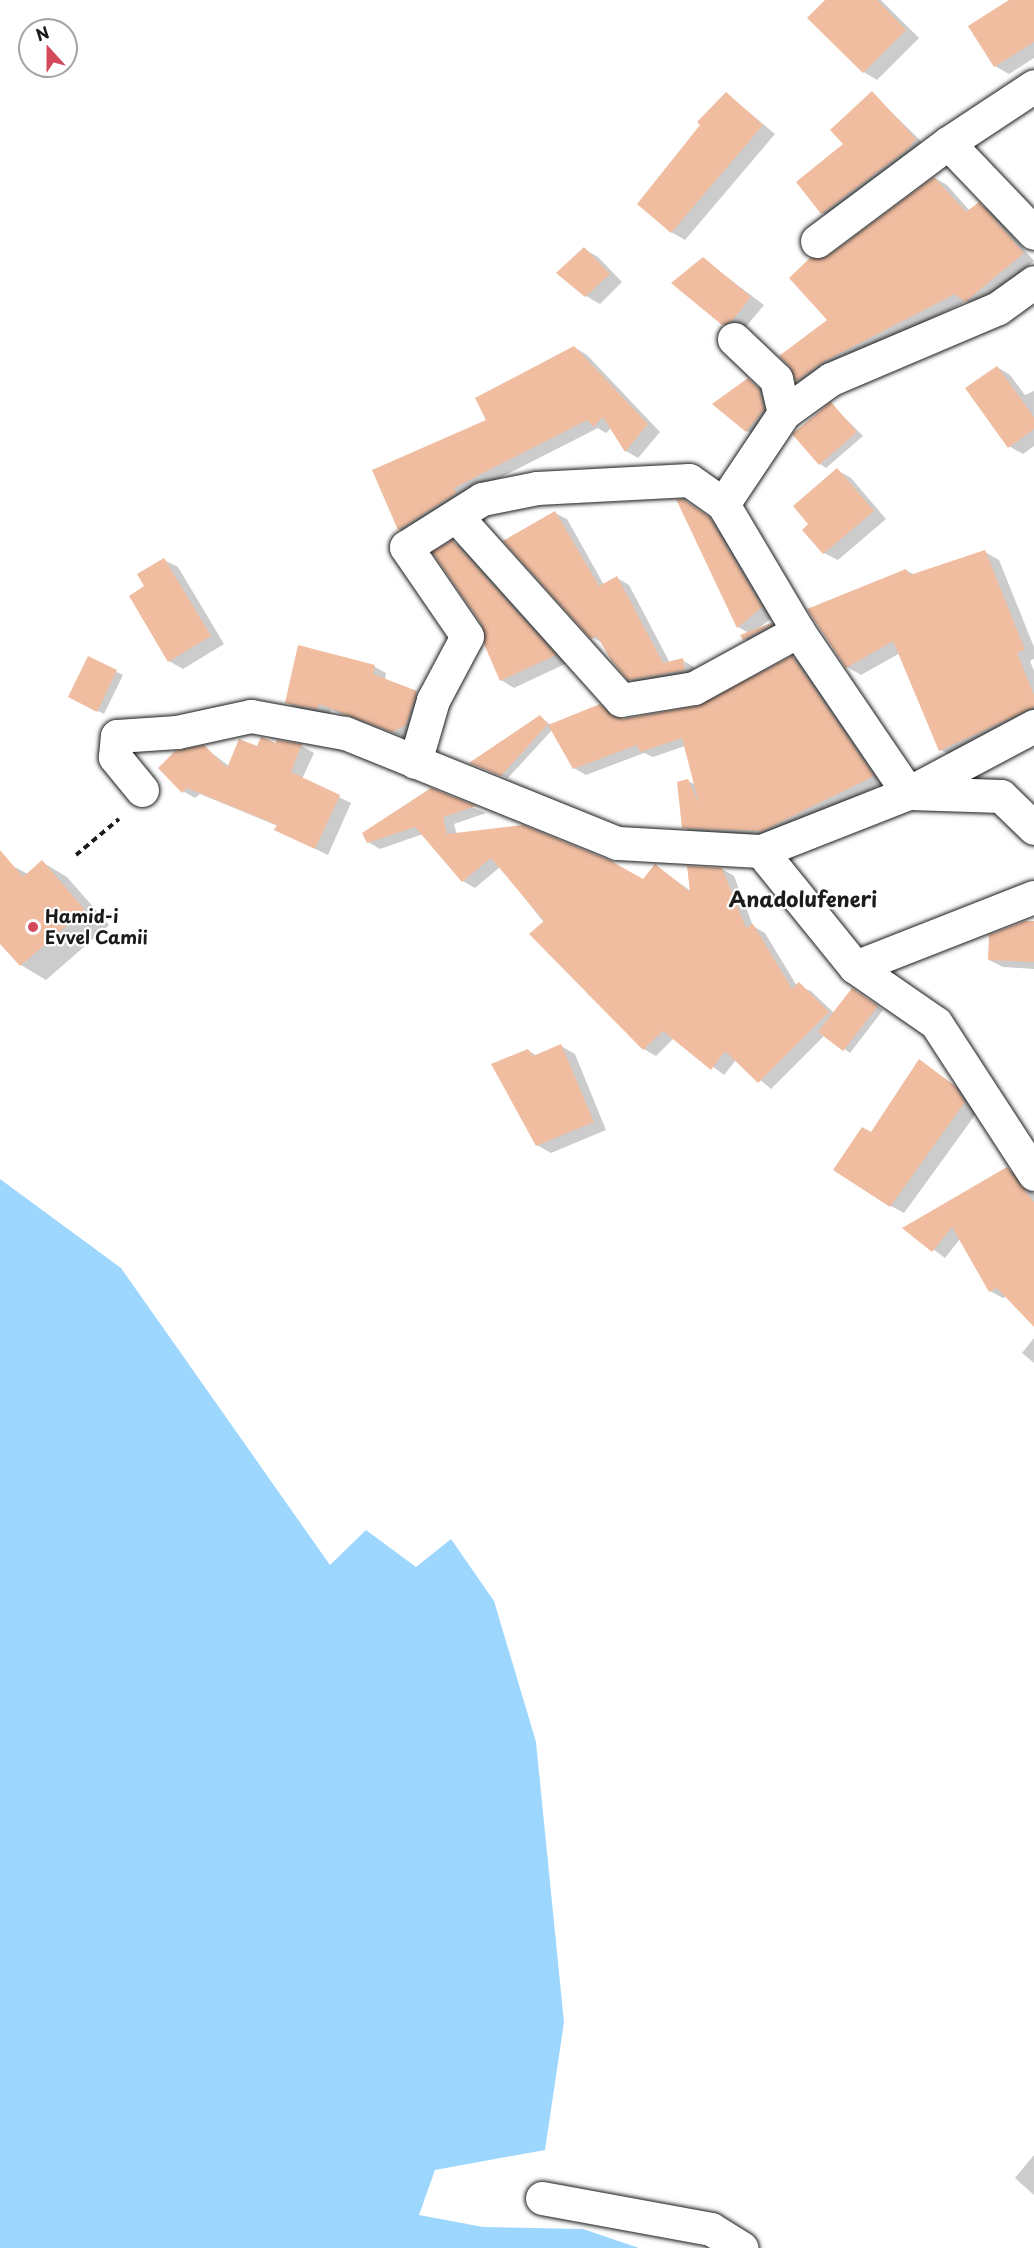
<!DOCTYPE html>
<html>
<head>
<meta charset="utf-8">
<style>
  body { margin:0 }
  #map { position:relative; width:1034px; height:2248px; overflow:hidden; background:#fff; font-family:"Playpen Sans",sans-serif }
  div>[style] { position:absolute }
  .water>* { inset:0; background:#9ed7fe }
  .shadow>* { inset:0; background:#0003 }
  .building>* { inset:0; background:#f0bda1 }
  .path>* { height:4px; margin-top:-2px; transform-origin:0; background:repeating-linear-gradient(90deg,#1c1c1c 0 6px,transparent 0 10.5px) }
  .roads { filter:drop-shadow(0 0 2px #1c1c1c) drop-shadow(0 0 2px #1c1c1c) }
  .minor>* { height:33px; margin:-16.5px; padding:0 16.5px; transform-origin:16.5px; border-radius:16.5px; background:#fff }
  .dots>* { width:16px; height:16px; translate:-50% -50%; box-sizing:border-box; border:3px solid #fff; border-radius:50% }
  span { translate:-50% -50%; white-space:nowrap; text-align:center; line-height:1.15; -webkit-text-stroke:4.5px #fff; paint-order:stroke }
  .poi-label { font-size:18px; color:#1c1c1c; font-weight:700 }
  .left { translate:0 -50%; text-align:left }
  .quarter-label { font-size:21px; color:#1c1c1c; font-weight:700 }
  .north { position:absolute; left:18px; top:18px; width:60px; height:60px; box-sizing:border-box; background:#fff; border:2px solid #a4a4a4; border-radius:50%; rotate:339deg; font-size:16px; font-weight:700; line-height:24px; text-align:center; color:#1c1c1c }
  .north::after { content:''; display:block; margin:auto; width:21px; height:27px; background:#d1495b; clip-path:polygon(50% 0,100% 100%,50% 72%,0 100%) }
</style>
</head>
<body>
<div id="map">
  <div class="water">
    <i style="clip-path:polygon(0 1179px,121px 1268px,330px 1565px,366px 1530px,416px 1567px,451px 1539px,494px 1601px,536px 1742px,564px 2022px,545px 2150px,435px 2170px,419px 2215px,483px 2227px,583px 2229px,639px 2248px,0 2248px)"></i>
  </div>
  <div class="shadow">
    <i style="clip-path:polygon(827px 0,881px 0,919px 38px,877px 80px,864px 72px)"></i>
    <i style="clip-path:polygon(1012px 0,1034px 0,1034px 58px,1009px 74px,995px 66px)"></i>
    <i style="clip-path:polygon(872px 93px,925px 145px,832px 219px,822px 213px,798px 183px,845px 144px)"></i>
    <i style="clip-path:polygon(727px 94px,775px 134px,685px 240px,671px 232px)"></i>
    <i style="clip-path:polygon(935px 178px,947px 185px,970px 211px,979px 204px,991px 211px,1034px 261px,978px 308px,966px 301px,836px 368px,809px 387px,797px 380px,830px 320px,829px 257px)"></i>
    <i style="clip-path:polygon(584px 249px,598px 257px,622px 282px,600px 304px,586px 296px)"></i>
    <i style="clip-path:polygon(703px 259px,764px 305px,745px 328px,737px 332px,723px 324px)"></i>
    <i style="clip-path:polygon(574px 347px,587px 355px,660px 432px,638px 458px,626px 451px,611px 428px,606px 433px,598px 428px,466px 495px,412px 536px,399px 529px,488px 421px)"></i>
    <i style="clip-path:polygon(997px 367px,1010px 375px,1025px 395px,1034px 391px,1034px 446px,1023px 454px,1009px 446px)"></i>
    <i style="clip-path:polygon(748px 380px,771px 397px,759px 438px,747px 431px)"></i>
    <i style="clip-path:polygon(831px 404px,863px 436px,826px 468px,820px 464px)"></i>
    <i style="clip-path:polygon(837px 470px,851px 478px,886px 519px,838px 560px,824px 553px,810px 524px)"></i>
    <i style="clip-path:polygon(683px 501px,723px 527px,775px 615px,758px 629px,771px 624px,784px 632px,758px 647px,744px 639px,749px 633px,738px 627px)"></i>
    <i style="clip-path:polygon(555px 513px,567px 519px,604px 585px,617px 578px,629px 585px,670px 663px,682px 660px,694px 667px,696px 677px,641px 686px,629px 679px,604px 644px,592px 637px)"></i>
    <i style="clip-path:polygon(452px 542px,465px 549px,567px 663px,514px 688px,501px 680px)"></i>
    <i style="clip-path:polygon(985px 552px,999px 560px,1034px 647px,1034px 659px,1030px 661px,1034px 671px,1034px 720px,955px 758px,941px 750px,900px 653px,861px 675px,847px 667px,906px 570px,915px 575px)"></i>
    <i style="clip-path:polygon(164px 560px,178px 567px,224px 644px,183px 669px,169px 661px,146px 587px)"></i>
    <i style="clip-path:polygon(299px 647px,375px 667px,386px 673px,385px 680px,428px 699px,418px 731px,405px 737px,331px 710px,329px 715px,298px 709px,286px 702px)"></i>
    <i style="clip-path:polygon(792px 657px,804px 664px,884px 783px,774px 836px,696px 834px,684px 827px,688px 781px,696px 785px,685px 746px,653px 757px,644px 753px,586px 775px,574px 768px,553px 729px,508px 778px,477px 766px,540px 717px,551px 725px,600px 706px,624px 720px,698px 708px)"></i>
    <i style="clip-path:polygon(88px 658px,123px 675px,104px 714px,76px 700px)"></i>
    <i style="clip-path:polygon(278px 741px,302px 746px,314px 753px,302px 779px,351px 803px,328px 855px,288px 836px,278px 826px,200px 794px,195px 798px,183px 791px,204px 747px,229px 766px,258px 748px,277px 745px)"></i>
    <i style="clip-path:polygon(431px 790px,486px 813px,454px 824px,457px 835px,643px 881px,656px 866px,692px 892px,722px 869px,734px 876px,753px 926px,765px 933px,797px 986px,811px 991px,834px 1013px,859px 993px,883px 1010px,850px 1053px,825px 1035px,771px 1089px,736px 1060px,724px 1075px,674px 1038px,656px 1056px,644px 1049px,500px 867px,475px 888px,463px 881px,423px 834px,380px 849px,368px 842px)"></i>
    <i style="clip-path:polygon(42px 862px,67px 877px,109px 925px,46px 980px,21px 965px,0 941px,0 874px,11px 865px,28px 874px)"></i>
    <i style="clip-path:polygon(1034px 922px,1034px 969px,1003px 967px,989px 960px)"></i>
    <i style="clip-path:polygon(561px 1046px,575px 1054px,606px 1130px,551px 1153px,537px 1145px,528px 1050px,537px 1056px)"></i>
    <i style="clip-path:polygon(920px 1061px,969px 1096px,978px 1111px,904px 1213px,891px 1206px,872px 1134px)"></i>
    <i style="clip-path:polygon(1007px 1169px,1020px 1176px,1034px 1194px,1034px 1325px,1007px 1296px,1003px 1298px,990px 1291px,960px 1239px,945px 1258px,905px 1228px)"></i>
    <i style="clip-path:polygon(1034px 1338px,1034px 1363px,1022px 1353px)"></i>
    <i style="clip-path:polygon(1034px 2155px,1034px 2195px,1015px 2178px)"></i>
  </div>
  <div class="building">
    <i style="clip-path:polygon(825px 0,877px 0,906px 30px,863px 73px,807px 18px)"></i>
    <i style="clip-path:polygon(1009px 0,1034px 0,1034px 42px,994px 67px,968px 26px)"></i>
    <i style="clip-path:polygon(872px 91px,916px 139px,909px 148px,821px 214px,796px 182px,843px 144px,830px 130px)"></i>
    <i style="clip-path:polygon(726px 92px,763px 125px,671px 233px,637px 204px,700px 125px,697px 122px)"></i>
    <i style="clip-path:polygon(934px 177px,966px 212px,979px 202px,1024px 253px,965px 302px,955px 294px,823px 362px,796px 381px,789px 366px,779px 356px,827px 320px,789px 278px,810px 258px,828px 256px)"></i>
    <i style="clip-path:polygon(584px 247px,610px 274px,585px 297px,556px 273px)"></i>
    <i style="clip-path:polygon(703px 257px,751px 297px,732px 321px,722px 325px,671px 283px)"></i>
    <i style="clip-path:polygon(574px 346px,648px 424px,625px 452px,603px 417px,593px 427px,587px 420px,454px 488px,456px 493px,398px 530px,372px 470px,486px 420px,475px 398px)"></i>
    <i style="clip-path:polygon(997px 366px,1034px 417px,1034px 429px,1008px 448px,965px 388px)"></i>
    <i style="clip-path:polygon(748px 378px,759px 389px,764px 409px,746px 432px,712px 404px)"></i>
    <i style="clip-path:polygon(831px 402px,857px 432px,819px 465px,792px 434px)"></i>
    <i style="clip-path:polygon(837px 468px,874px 511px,823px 554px,802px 530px,808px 524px,793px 506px)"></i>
    <i style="clip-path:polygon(676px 499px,683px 499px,709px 517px,762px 607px,737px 628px)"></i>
    <i style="clip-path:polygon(555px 511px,599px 586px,617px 576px,663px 663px,683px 658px,685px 670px,628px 680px,611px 660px,597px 636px,591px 639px,503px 541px)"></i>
    <i style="clip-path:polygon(452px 540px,556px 655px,500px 681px,484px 644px,482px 625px,432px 552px)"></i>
    <i style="clip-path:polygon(985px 550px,1025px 650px,1017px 653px,1034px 695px,1034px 707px,939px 751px,893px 641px,846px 668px,807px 609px,906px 569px,910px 575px)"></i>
    <i style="clip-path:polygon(164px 558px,211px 636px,168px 662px,129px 596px,144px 586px,137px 574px)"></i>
    <i style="clip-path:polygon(771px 623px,772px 624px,743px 640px,740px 635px)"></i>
    <i style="clip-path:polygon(298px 645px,375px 665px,373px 674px,417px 691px,406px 725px,392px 732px,319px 704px,317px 709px,285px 703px)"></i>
    <i style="clip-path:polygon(88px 656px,117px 670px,97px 712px,68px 697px)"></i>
    <i style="clip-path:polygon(792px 656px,874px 776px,762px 831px,682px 828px,677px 782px,688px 779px,699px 804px,682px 738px,640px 752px,637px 745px,573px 769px,548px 725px,600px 704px,614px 717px,623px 719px,697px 706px)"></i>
    <i style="clip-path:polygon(540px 715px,548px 724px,501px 776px,469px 763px)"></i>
    <i style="clip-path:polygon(261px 737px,276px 743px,276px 740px,302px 744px,291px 772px,340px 795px,315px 849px,274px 830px,277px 825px,187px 788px,182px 793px,158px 768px,175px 751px,204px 745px,227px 768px,239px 739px,257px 746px)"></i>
    <i style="clip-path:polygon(431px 788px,476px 806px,443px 817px,447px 834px,523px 825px,611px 861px,643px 879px,655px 864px,690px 892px,687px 866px,722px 868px,746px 928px,753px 924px,792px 989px,799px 982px,829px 1012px,758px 1083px,725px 1051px,711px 1070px,663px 1031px,643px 1050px,529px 934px,544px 921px,491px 858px,462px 882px,415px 827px,367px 843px,362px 833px)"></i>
    <i style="clip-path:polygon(0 850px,23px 877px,42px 860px,85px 910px,20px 966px,0 944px)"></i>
    <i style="clip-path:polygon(1025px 921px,1034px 921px,1034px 962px,988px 960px,989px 935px)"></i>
    <i style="clip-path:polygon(852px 988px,878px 1006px,843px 1051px,818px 1032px)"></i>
    <i style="clip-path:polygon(561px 1044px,594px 1122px,536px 1146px,491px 1064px,528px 1049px,533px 1056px)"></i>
    <i style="clip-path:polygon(919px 1059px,955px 1086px,965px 1102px,890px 1207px,833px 1170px,862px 1127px,871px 1132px)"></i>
    <i style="clip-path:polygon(1007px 1167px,1034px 1202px,1034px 1327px,997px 1288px,989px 1292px,952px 1227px,932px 1252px,902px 1228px)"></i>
  </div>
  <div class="path">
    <i style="left:76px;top:855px;width:56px;rotate:-39.9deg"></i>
  </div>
  <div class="roads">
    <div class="minor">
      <i style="left:948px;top:143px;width:124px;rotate:46.3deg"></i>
      <i style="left:817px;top:241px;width:164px;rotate:-36.8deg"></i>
      <i style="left:948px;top:143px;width:103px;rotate:-33.5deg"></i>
      <i style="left:734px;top:339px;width:58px;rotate:43.6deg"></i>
      <i style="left:776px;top:379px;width:35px;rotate:77deg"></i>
      <i style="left:723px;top:504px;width:110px;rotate:-56.2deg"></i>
      <i style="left:784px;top:413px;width:58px;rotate:-35.9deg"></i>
      <i style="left:831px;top:379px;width:181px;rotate:-23deg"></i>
      <i style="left:998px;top:308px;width:44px;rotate:-35.8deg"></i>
      <i style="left:456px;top:516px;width:247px;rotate:48.1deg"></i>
      <i style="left:621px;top:700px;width:74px;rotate:-9.3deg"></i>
      <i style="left:694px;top:688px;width:119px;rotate:-28.7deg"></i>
      <i style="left:415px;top:762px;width:65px;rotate:-73.8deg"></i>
      <i style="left:433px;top:700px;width:72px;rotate:-62deg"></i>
      <i style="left:467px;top:636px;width:108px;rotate:-124.4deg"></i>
      <i style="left:406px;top:547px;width:90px;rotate:-32.3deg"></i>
      <i style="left:482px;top:499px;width:56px;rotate:-11.3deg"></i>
      <i style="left:537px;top:488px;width:152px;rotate:-3deg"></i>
      <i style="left:689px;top:480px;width:42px;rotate:35.2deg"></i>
      <i style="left:723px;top:504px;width:147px;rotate:59.4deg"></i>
      <i style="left:798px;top:631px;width:196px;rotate:55.8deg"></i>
      <i style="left:142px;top:790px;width:43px;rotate:-129.3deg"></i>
      <i style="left:115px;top:757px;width:21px;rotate:-85deg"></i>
      <i style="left:117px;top:736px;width:60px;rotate:-3.8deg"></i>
      <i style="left:177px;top:732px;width:76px;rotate:-12.2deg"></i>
      <i style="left:251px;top:716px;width:96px;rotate:10.3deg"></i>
      <i style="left:345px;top:733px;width:293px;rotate:22deg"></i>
      <i style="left:617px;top:843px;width:144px;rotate:3.2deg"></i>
      <i style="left:761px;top:851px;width:149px;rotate:51deg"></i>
      <i style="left:855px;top:967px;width:192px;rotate:-21.4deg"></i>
      <i style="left:910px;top:793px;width:91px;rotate:1.9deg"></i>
      <i style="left:1001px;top:796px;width:46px;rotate:44.1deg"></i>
      <i style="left:761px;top:851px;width:158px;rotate:-21.5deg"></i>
      <i style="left:908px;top:793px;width:143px;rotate:-28deg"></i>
      <i style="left:855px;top:967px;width:98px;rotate:34.7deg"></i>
      <i style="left:936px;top:1023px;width:180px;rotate:57deg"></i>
      <i style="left:542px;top:2198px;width:172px;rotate:10.4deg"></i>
      <i style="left:711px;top:2229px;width:36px;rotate:32deg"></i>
    </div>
  </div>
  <div class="dots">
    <i style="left:33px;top:927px;background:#d1495b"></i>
  </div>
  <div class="poi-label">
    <span class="left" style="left:45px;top:927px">Hamid-i<br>Evvel Camii</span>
  </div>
  <div class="quarter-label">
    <span style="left:803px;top:898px">Anadolufeneri</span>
  </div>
  <div class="north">N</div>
</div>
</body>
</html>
